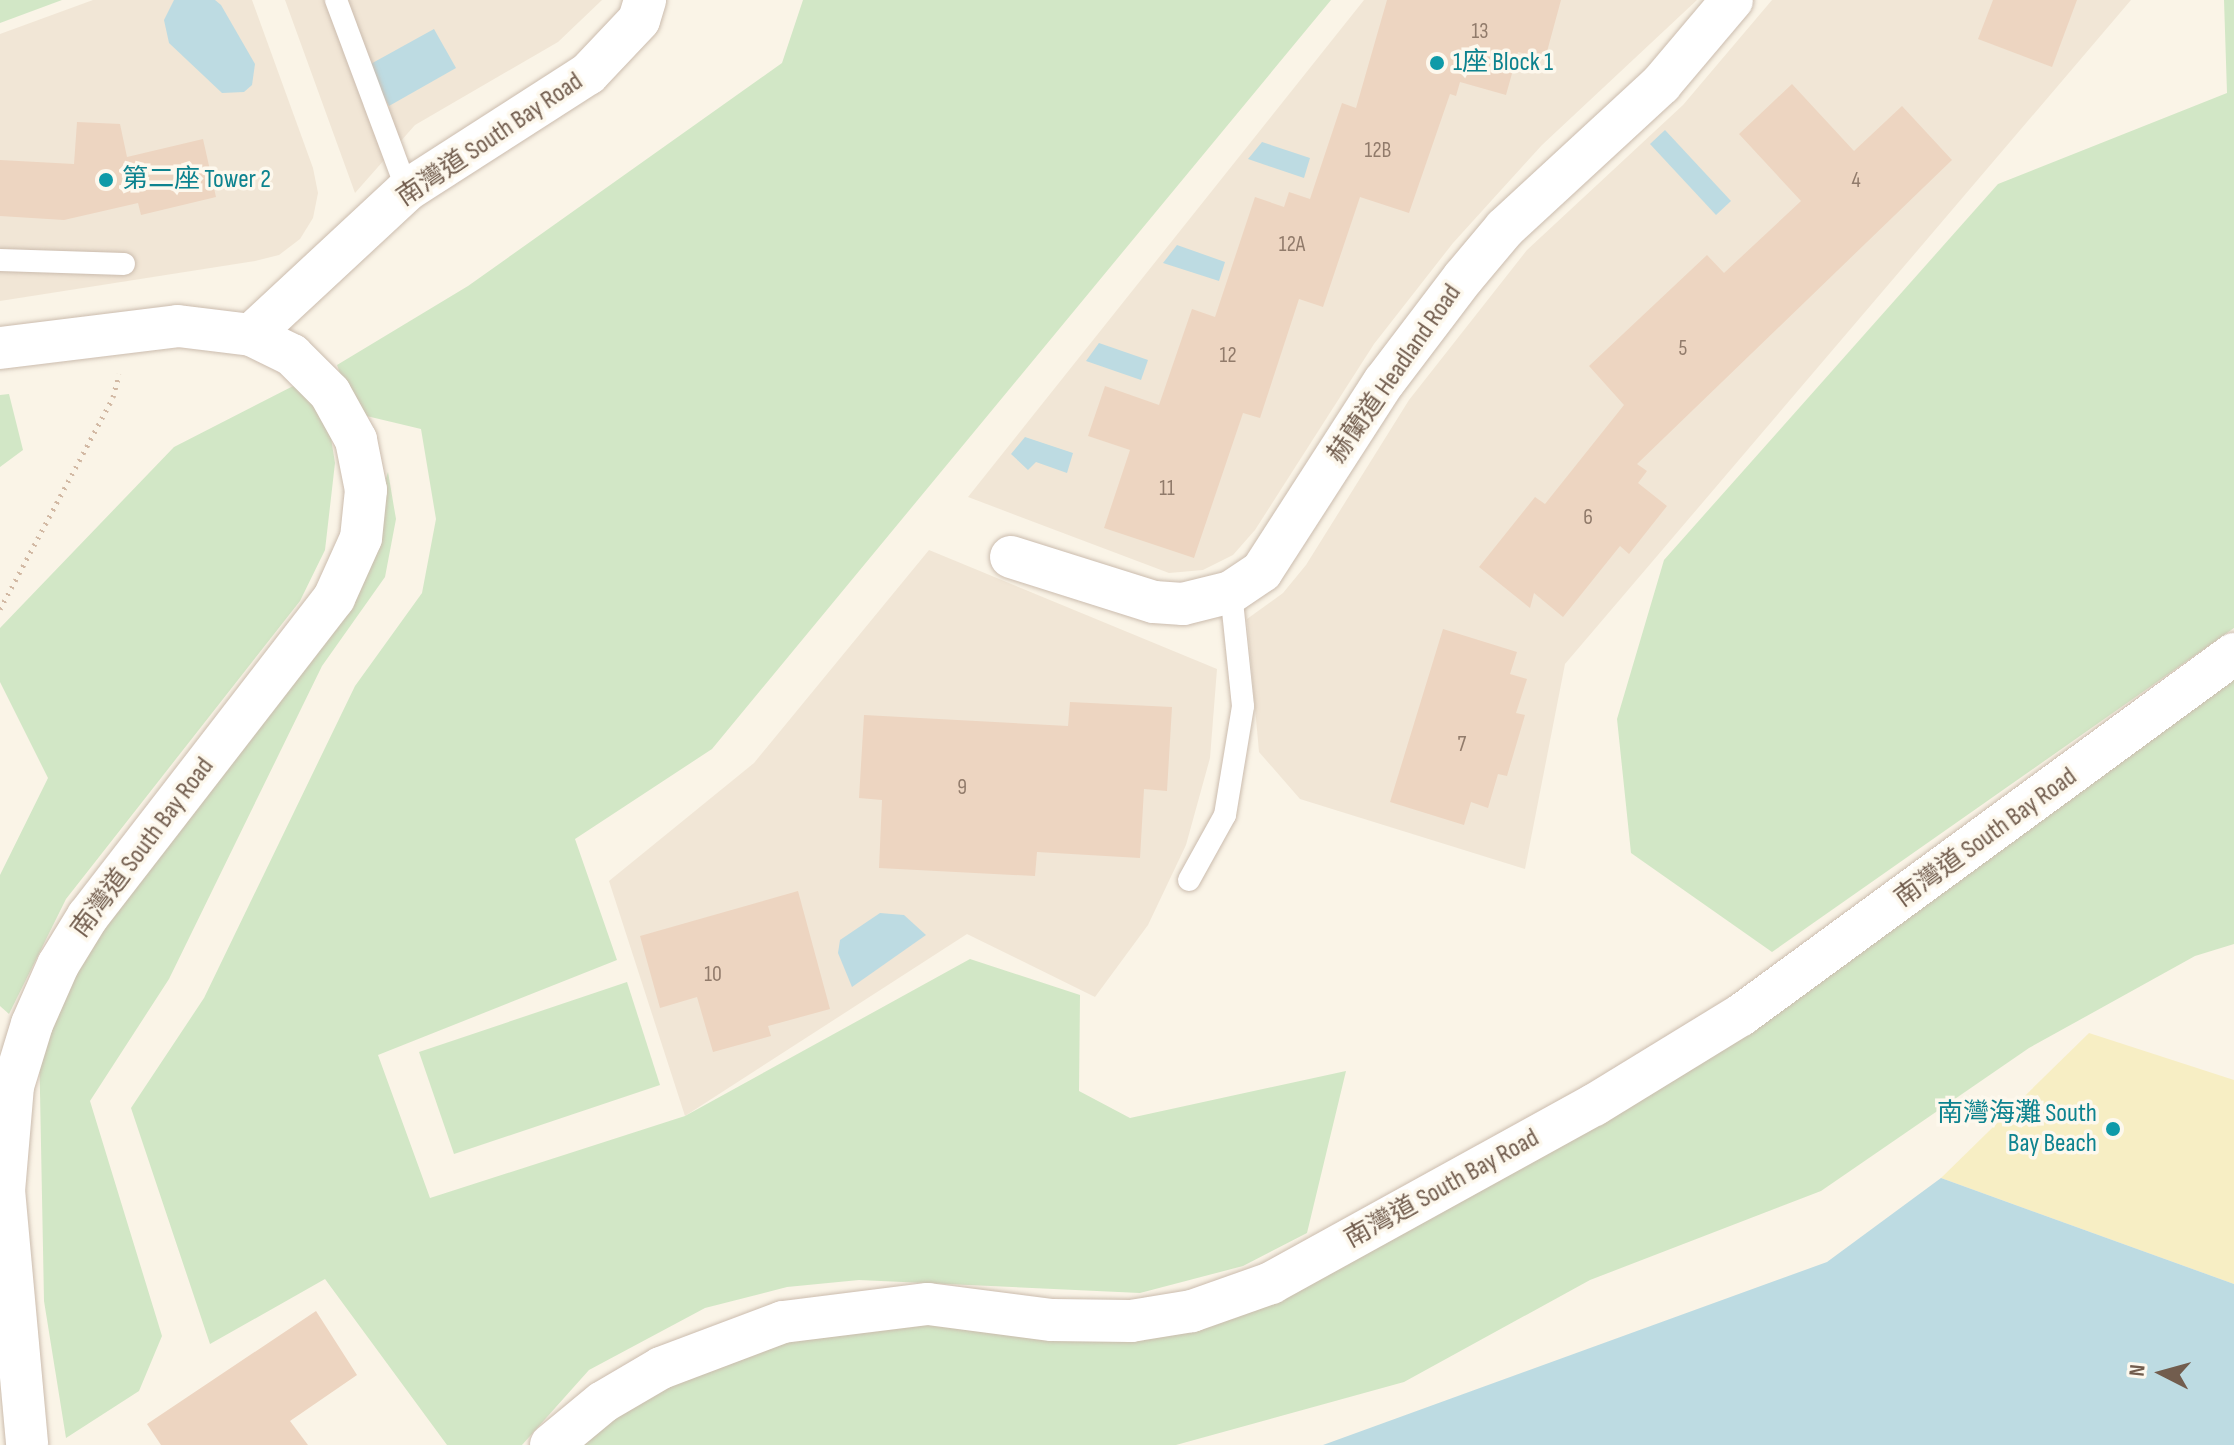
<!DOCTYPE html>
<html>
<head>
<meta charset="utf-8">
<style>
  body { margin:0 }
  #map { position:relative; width:2234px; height:1445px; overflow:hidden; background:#faf4e7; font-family:"Sofia Sans Condensed","Noto Sans TC",sans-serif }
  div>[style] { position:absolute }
  .residential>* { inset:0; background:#f1e6d6 }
  .green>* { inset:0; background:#d2e7c6 }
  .sand>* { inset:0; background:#f7eec4 }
  .water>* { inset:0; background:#bddbe2 }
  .building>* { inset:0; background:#edd5c1 }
  .path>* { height:5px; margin-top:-2.5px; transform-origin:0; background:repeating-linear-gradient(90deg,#d2b9a4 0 2px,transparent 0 8px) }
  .roads { filter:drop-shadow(0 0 2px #cbbcae) drop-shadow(0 0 2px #cbbcae) }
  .lane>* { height:22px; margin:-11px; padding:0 11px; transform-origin:11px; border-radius:11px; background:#fff }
  .street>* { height:42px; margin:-21px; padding:0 21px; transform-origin:21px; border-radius:21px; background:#fff }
  .dots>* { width:22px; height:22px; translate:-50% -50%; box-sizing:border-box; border:4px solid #fdf8ed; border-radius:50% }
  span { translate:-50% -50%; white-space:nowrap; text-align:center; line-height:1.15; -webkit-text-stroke:7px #fdf8ed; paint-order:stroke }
  .number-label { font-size:22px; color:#917b6b }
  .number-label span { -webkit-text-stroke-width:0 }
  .culture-label { font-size:26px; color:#0d838f }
  .left { translate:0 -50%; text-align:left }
  .right { translate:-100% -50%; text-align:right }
  .street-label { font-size:26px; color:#725d4e }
  .north { position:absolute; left:2122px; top:1333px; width:80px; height:80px; -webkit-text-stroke:6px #fdf8ed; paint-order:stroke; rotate:276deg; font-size:22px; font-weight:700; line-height:32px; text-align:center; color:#725d4e }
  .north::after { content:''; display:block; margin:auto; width:28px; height:36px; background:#725d4e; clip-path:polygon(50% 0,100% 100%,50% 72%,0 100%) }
</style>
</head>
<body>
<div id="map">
  <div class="residential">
    <i style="clip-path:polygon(93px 0,252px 0,313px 168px,318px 193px,313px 218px,300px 239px,279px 255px,255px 261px,0 301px,0 34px)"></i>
    <i style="clip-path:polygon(285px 0,602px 0,558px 42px,415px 125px,355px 193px)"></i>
    <i style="clip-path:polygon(1364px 0,1697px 0,1542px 145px,1453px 243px,1374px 344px,1255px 530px,1233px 555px,1203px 570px,1169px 573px,968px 497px)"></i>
    <i style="clip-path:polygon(1772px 0,2131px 0,1565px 664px,1525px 869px,1300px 799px,1259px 752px,1247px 619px,1283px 593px,1306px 565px,1409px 400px,1527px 250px,1683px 105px)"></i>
    <i style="clip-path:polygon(929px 550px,1217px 669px,1210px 758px,1186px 845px,1148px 925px,1095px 997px,967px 934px,685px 1116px,609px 881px,754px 763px)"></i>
  </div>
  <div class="green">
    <i style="clip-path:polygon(0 0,62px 0,0 23px)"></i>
    <i style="clip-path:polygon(803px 0,1331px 0,712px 749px,575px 839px,617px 960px,378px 1055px,430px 1198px,685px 1116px,970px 959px,1080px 995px,1079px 1091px,1130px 1118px,1346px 1071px,1307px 1233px,1243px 1266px,1140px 1293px,859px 1280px,787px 1287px,705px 1308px,589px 1370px,522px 1445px,447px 1445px,325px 1279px,210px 1344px,131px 1108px,204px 998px,355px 686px,422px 593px,436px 519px,421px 429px,354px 413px,337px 365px,468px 286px,782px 63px)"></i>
    <i style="clip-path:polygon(2224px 0,2234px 0,2234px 628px,1772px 952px,1631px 853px,1617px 719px,1664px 560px,1998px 184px,2227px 93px)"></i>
    <i style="clip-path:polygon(301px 382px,331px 438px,335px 463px,325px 550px,300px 601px,66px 899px,9px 1014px,0 1006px,0 875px,48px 778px,0 682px,0 628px,174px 447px)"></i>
    <i style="clip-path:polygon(9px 394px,23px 450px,0 467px,0 395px)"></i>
    <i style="clip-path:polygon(388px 472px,396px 519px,385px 577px,322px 666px,169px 979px,90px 1101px,162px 1336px,139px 1391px,66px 1438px,44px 1301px,39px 1040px,101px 922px,376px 509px)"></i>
    <i style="clip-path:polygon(2234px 665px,2234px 944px,2195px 956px,2029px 1048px,1821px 1191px,1590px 1280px,1404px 1382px,1176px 1445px,556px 1445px,714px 1332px,1187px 1311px,1624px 1090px)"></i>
    <i style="clip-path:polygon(627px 982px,660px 1085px,454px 1154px,419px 1052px)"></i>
  </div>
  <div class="sand">
    <i style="clip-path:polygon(2089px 1033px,2234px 1080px,2234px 1284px,1941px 1178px)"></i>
  </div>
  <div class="water">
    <i style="clip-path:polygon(174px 0,215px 0,221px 5px,255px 64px,252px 85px,244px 92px,222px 93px,169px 43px,164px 20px)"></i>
    <i style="clip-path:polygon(434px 29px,456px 68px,389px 106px,367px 66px)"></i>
    <i style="clip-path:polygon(1665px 130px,1731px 201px,1716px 215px,1650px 144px)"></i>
    <i style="clip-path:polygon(1262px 142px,1310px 158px,1304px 178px,1248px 159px)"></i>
    <i style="clip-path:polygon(1177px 245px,1225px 262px,1219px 281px,1163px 263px)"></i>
    <i style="clip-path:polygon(1099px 343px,1148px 360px,1141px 380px,1086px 361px)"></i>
    <i style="clip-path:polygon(1025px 437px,1073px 453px,1067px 473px,1036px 462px,1028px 470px,1011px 454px)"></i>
    <i style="clip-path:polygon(880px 913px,904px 915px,926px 935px,852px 987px,838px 953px,840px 940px)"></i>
    <i style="clip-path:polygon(1941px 1178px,2234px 1284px,2234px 1445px,1323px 1445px,1827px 1262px)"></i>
  </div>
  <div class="building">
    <i style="clip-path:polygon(1387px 0,1561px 0,1545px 59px,1518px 52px,1506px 95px,1460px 82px,1456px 96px,1450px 94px,1409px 213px,1360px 197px,1323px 307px,1299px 299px,1260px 418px,1243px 413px,1194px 558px,1104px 528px,1130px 450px,1088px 436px,1105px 386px,1159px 405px,1192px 309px,1215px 317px,1255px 197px,1284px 207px,1289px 192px,1310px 199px,1342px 103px,1356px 108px)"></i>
    <i style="clip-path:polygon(1993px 0,2077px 0,2052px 67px,1978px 39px)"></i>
    <i style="clip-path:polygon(1792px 84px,1854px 151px,1902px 106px,1952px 160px,1637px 464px,1647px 471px,1638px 483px,1667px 506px,1629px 554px,1620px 546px,1563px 617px,1534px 593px,1530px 608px,1479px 567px,1535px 497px,1545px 504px,1624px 405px,1589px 366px,1707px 255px,1724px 273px,1801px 201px,1739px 134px)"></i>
    <i style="clip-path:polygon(77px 122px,120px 124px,127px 157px,203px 139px,216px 197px,141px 215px,138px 203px,64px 220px,0 216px,0 160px,74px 164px)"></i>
    <i style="clip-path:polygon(1443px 629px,1517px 652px,1510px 674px,1527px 679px,1516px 713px,1525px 715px,1507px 776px,1498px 774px,1488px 808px,1471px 802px,1464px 825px,1390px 802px)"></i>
    <i style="clip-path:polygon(1070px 702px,1172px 707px,1167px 791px,1144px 789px,1140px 858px,1037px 852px,1035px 876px,879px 868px,882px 800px,859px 798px,864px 715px,1068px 726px)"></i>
    <i style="clip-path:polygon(798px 891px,830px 1009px,768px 1026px,771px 1036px,713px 1052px,697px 997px,660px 1008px,640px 936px)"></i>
    <i style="clip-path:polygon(316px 1311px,357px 1375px,290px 1421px,308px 1445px,161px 1445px,147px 1424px)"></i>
  </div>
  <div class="path">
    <i style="left:0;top:609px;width:240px;rotate:-61.9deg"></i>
    <i style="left:113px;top:397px;width:24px;rotate:-75deg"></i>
  </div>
  <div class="roads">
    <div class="lane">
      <i style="left:336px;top:0;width:203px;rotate:69.5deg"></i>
      <i style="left:0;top:260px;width:124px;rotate:1.8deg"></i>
      <i style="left:1189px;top:880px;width:74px;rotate:-61deg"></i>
      <i style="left:1225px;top:815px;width:110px;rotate:-80.6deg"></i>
      <i style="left:1243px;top:706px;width:115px;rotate:-96deg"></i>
    </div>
    <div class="street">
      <i style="left:251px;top:335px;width:213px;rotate:-42.9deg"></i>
      <i style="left:407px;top:190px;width:215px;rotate:-32.7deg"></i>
      <i style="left:588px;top:74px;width:74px;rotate:-46.6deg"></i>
      <i style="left:639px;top:20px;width:21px;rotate:-73deg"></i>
      <i style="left:0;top:348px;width:179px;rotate:-7deg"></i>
      <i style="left:178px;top:326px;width:74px;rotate:7deg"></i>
      <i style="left:251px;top:335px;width:46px;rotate:26deg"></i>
      <i style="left:292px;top:355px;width:54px;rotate:45deg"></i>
      <i style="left:330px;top:393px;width:54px;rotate:61deg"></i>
      <i style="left:356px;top:440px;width:51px;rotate:78.7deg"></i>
      <i style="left:366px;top:490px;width:48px;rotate:95.9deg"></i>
      <i style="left:361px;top:538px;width:66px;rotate:114.2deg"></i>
      <i style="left:334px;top:598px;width:402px;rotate:127.7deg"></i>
      <i style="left:88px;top:916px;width:57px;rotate:121.5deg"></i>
      <i style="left:58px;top:965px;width:64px;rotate:113.8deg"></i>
      <i style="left:32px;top:1024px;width:65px;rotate:107deg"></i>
      <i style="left:13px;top:1086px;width:104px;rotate:94.9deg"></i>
      <i style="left:4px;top:1190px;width:256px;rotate:84.8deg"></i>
      <i style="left:1011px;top:557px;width:150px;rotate:17.5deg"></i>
      <i style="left:1154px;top:602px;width:29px;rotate:4deg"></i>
      <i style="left:1183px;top:604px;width:49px;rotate:-14deg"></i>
      <i style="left:1231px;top:592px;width:37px;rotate:-34deg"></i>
      <i style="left:1262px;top:571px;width:225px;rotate:-57.2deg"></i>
      <i style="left:1384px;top:382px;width:131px;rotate:-52.8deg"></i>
      <i style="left:1463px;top:278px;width:65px;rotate:-50deg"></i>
      <i style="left:1505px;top:228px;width:212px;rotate:-42.7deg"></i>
      <i style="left:1661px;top:84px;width:110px;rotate:-49.8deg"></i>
      <i style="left:551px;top:1445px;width:67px;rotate:-39.6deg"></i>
      <i style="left:603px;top:1402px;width:67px;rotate:-30.4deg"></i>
      <i style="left:661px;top:1368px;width:130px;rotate:-20.7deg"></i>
      <i style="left:783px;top:1322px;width:146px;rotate:-7.1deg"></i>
      <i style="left:928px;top:1304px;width:125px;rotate:7.4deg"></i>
      <i style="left:1052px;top:1320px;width:79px;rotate:0.7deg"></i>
      <i style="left:1131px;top:1321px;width:62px;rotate:-9.3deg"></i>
      <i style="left:1192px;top:1311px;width:84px;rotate:-19.5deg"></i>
      <i style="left:1271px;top:1283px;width:369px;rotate:-28.9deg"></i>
      <i style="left:1594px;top:1105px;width:172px;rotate:-31.5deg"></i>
      <i style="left:1741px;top:1015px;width:611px;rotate:-36.21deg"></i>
    </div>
  </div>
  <div class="dots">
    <i style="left:1437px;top:63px;background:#0f9aa8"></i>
    <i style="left:106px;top:180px;background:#0f9aa8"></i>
    <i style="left:2113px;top:1129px;background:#0f9aa8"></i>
  </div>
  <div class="number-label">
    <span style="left:1480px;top:32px">13</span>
    <span style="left:1378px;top:151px">12B</span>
    <span style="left:1856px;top:181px">4</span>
    <span style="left:1292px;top:245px">12A</span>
    <span style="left:1683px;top:349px">5</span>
    <span style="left:1228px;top:356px">12</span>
    <span style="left:1167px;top:489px">11</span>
    <span style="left:1588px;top:518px">6</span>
    <span style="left:1462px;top:745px">7</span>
    <span style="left:962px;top:788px">9</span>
    <span style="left:713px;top:975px">10</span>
  </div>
  <div class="culture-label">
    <span class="left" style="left:1453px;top:63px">1座 Block 1</span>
    <span class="left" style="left:122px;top:180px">第二座 Tower 2</span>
    <span class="right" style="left:2097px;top:1129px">南灣海灘 South<br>Bay Beach</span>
  </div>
  <div class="street-label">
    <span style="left:490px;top:140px;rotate:-34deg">南灣道 South Bay Road</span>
    <span style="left:1395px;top:374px;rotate:-55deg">赫蘭道 Headland Road</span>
    <span style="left:1986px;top:838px;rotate:-36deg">南灣道 South Bay Road</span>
    <span style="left:143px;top:848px;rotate:-53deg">南灣道 South Bay Road</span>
    <span style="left:1442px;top:1189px;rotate:-29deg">南灣道 South Bay Road</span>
  </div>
  <div class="north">N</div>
</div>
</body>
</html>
